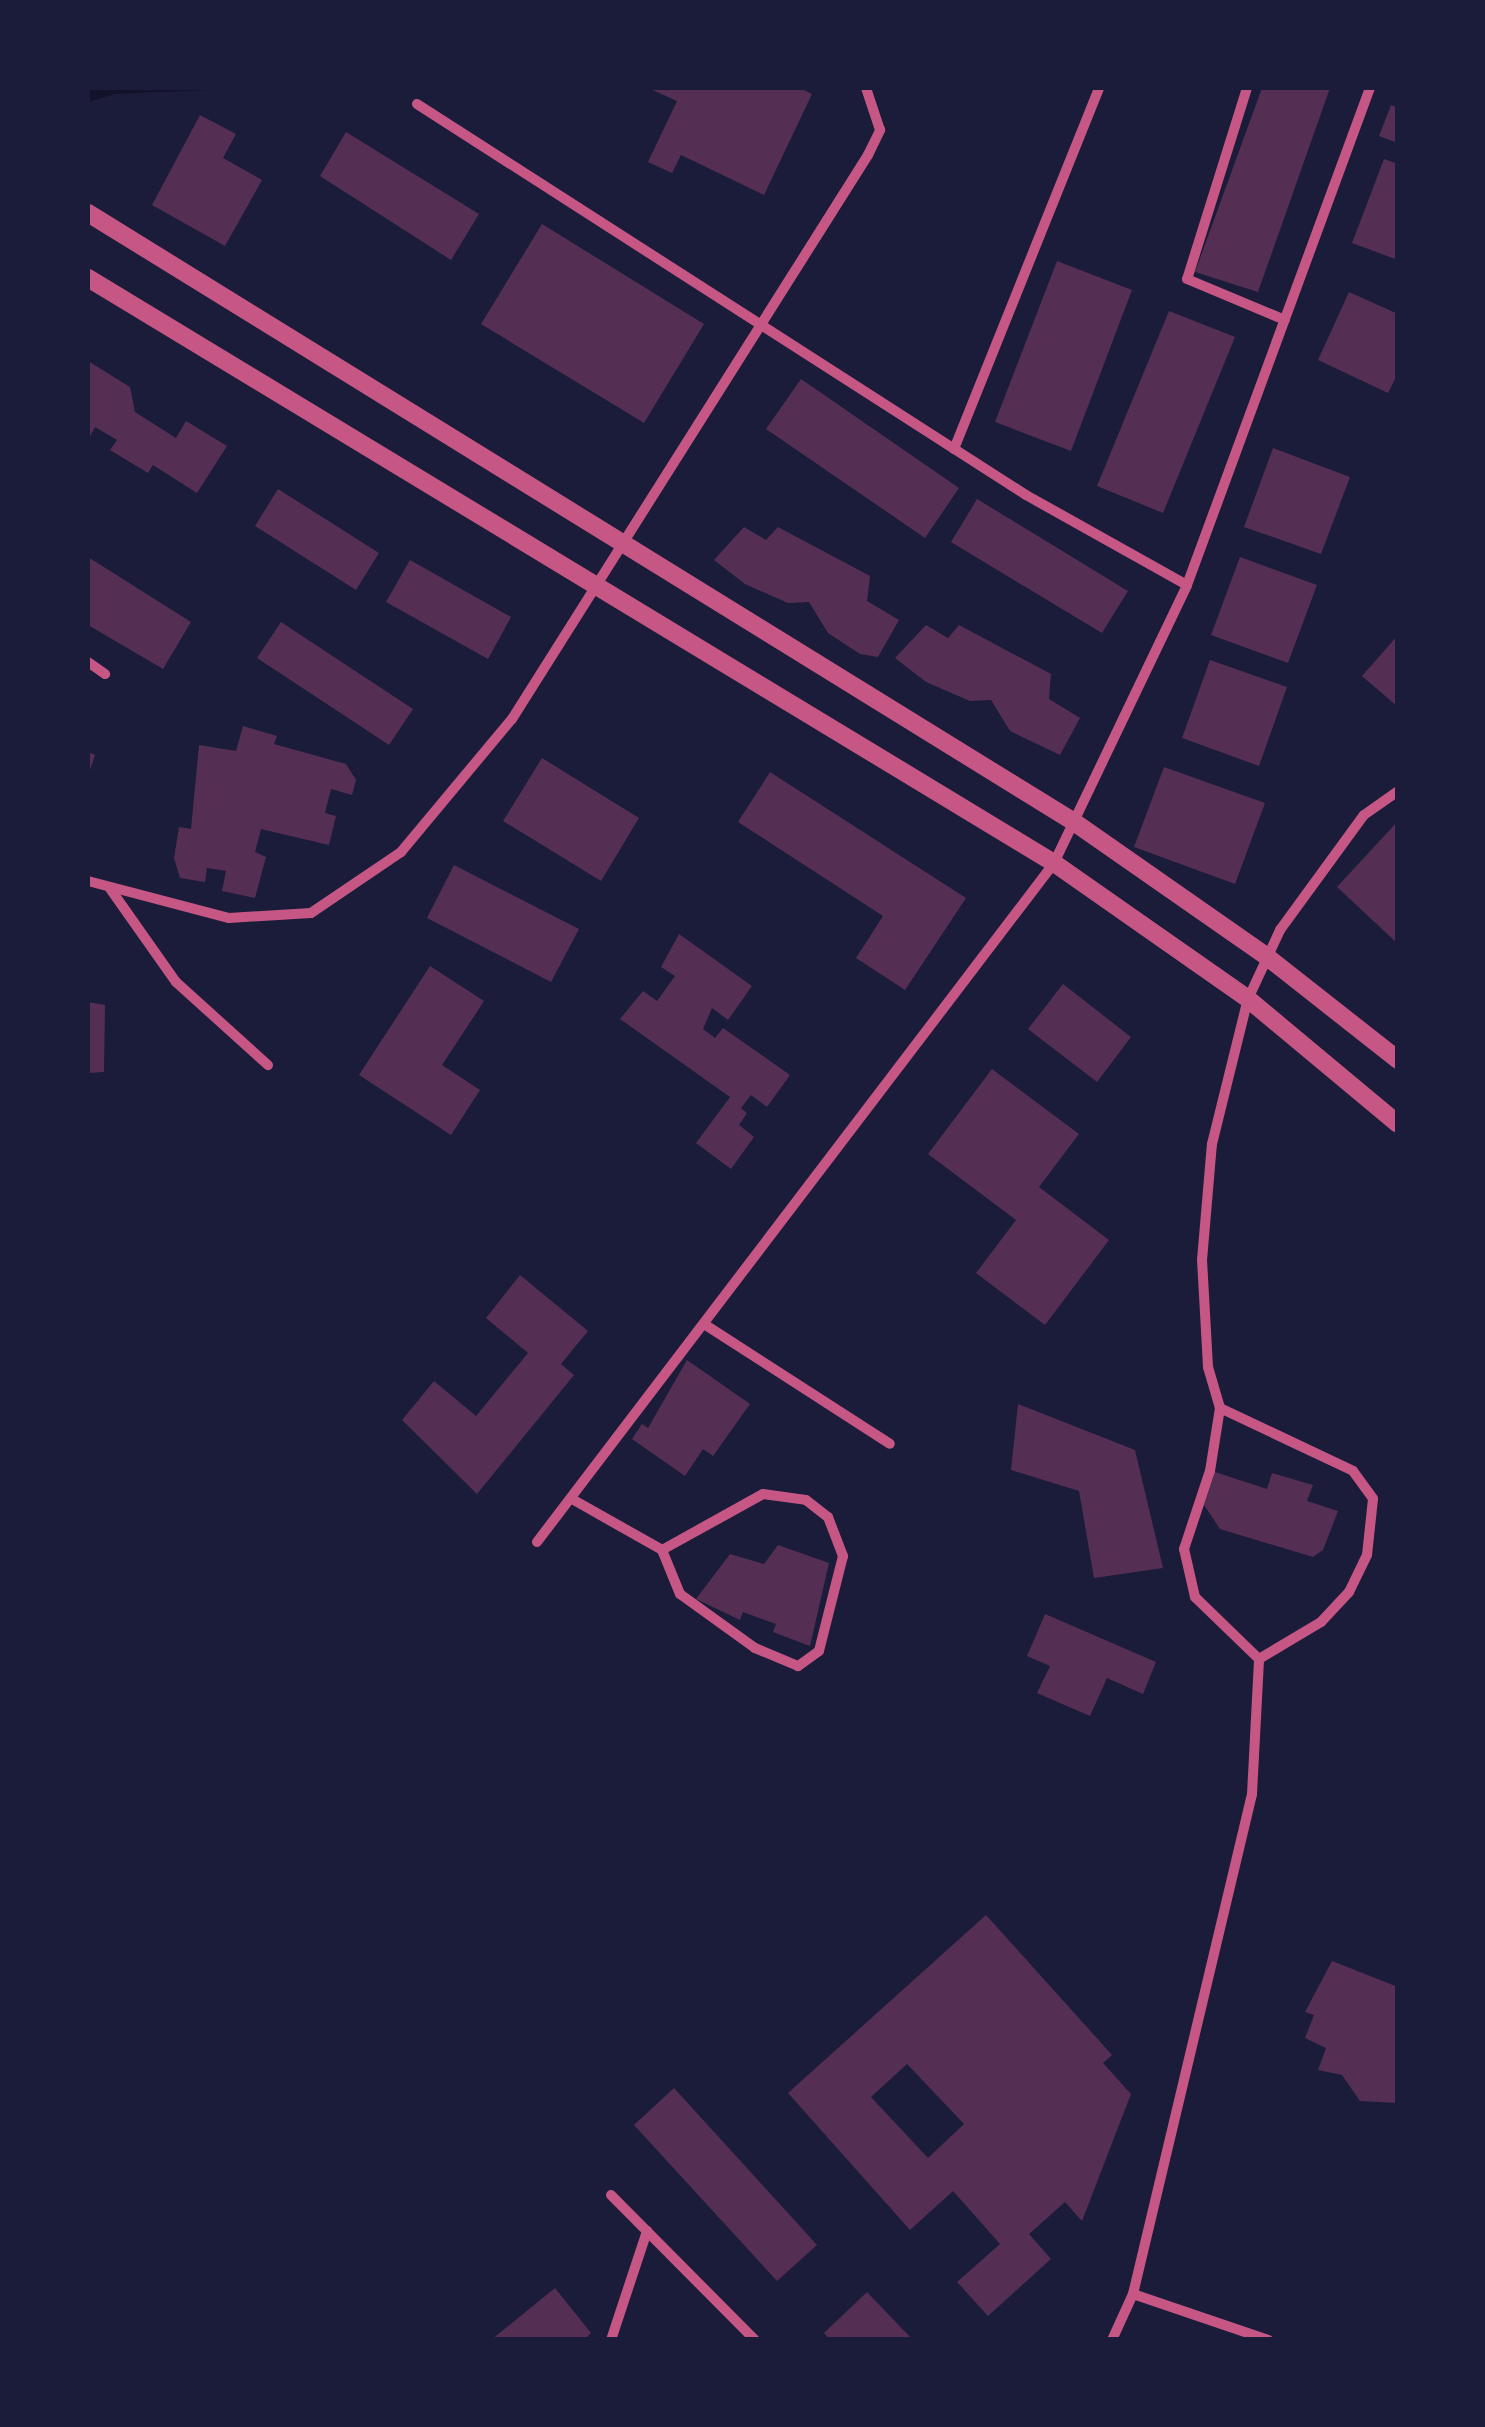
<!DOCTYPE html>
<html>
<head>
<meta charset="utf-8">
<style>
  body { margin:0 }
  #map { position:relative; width:1485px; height:2427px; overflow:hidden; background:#1b1b3a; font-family:"DejaVu Sans",sans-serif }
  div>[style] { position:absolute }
  .water>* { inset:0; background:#12122b }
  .building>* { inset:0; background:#542f53 }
  .minor>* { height:10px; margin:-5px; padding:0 5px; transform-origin:5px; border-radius:5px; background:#c65784 }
  .tertiary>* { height:18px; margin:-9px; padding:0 9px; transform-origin:9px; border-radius:9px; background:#c65784 }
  span { translate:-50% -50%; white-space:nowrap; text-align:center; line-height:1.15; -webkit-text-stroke:10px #1b1b3a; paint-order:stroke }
  .frame { position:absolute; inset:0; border:90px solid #1b1b3a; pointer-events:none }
</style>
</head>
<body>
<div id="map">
  <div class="water">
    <i style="clip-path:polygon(88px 88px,253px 88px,115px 94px,88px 102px)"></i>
  </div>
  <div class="building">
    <i style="clip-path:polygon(648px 88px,800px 88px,812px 94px,764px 195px,681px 155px,672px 173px,648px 162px,677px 101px)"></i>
    <i style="clip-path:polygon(1262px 88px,1330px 88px,1258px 292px,1195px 272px)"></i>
    <i style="clip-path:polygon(1391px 105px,1398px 108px,1398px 143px,1379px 136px)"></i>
    <i style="clip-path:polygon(200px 115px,236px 134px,223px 158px,262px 180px,225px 246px,152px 205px)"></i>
    <i style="clip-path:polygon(346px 132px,479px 214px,451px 260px,320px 176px)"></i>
    <i style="clip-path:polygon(1384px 159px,1398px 164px,1398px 260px,1352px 243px)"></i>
    <i style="clip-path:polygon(542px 224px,704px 324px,644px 423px,481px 324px)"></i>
    <i style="clip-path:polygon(1057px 261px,1132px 290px,1071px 451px,995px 422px)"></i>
    <i style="clip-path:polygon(1349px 292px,1398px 314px,1398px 373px,1388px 393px,1318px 360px)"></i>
    <i style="clip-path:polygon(1169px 311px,1235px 337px,1163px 513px,1097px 486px)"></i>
    <i style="clip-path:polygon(88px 361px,130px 387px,135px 412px,176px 438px,186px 421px,227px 446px,197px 493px,153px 465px,148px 473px,110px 450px,117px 440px,95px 427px,88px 440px)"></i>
    <i style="clip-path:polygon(801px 379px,959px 488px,925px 538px,766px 429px)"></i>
    <i style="clip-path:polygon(1273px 448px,1350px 477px,1321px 554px,1244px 527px)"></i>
    <i style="clip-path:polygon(278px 489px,379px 553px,356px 590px,255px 526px)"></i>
    <i style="clip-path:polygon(977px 499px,1128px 591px,1102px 633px,951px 542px)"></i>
    <i style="clip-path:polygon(744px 527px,766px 540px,778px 527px,870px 576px,867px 601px,899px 620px,878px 657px,860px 654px,828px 633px,809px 602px,788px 603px,745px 584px,714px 560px)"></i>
    <i style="clip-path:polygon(88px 557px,191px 622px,163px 669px,88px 625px)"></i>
    <i style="clip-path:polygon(1240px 557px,1317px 585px,1288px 663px,1211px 635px)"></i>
    <i style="clip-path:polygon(410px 560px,511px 617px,488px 659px,386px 602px)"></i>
    <i style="clip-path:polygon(281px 622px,413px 709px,389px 745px,257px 658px)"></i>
    <i style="clip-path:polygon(926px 625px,948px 638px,959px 625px,1051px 674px,1049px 699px,1080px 718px,1060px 755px,1010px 731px,991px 700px,970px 701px,926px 682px,895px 658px)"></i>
    <i style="clip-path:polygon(1398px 635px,1398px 707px,1362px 676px)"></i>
    <i style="clip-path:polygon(1210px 660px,1287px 687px,1259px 766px,1182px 738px)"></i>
    <i style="clip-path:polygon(243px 726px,277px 736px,274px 744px,346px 764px,356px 780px,352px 795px,331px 789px,325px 813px,336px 816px,329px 845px,261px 829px,255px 852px,266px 857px,255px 898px,222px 891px,226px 871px,207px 868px,205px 882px,180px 878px,174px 858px,179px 827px,191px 829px,199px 745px,236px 751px)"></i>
    <i style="clip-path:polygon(88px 752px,95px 755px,88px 776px)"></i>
    <i style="clip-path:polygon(542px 758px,639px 818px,601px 881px,503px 821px)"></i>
    <i style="clip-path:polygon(1164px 767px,1265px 803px,1235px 884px,1134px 847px)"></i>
    <i style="clip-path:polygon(770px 772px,966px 898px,905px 990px,856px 958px,883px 916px,738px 822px)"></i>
    <i style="clip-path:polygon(1398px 821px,1398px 944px,1337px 887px)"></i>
    <i style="clip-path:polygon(454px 865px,579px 929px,551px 982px,427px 918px)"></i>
    <i style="clip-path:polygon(679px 934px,752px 986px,728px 1020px,712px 1008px,703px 1029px,715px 1038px,723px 1028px,790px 1075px,767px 1107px,751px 1095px,741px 1108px,747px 1113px,739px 1125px,754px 1137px,731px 1169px,696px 1143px,730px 1097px,620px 1019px,643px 991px,657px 1001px,675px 976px,661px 967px)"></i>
    <i style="clip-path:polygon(430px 966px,484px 1001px,442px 1065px,480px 1090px,451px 1135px,359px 1075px)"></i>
    <i style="clip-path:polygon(1063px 984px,1131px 1037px,1097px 1082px,1028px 1029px)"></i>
    <i style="clip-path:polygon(88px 1002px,105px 1005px,104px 1072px,88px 1073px)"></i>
    <i style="clip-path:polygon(992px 1069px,1079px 1134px,1039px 1187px,1109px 1240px,1045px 1325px,976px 1273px,1016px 1220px,928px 1154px)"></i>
    <i style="clip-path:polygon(520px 1275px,588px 1331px,561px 1364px,574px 1375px,477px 1494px,402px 1420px,434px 1381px,476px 1416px,528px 1353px,486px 1318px)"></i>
    <i style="clip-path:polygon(687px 1360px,750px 1404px,713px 1456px,703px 1449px,685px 1476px,632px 1439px,642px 1424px,648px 1428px)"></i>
    <i style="clip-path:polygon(1018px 1404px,1135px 1450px,1163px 1568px,1094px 1578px,1079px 1491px,1011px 1470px)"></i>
    <i style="clip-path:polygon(1215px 1472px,1267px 1489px,1272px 1473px,1313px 1485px,1307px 1501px,1338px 1511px,1323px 1550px,1313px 1557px,1220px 1529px,1204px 1505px)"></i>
    <i style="clip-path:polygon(778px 1545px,829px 1563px,810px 1646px,773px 1632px,776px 1624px,743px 1612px,740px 1620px,696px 1599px,730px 1554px,764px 1564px)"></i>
    <i style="clip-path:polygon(1045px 1614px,1156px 1662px,1143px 1694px,1107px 1678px,1090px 1716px,1037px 1693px,1050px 1666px,1027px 1656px)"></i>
    <i style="clip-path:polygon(evenodd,986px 1915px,1112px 2055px,1103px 2063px,1131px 2094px,1082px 2221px,1065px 2202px,1029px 2234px,1051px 2259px,988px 2316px,957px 2282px,1000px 2244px,953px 2191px,910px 2230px,788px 2093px,986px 1915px,907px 2064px,964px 2124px,928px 2158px,871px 2097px,907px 2064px)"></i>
    <i style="clip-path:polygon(1332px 1961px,1398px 1987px,1398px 2103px,1360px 2101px,1342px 2075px,1318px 2070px,1326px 2048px,1305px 2038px,1314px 2015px,1305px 2012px)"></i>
    <i style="clip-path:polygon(674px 2088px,817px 2245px,777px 2281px,634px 2125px)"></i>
    <i style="clip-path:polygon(555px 2288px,591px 2333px,584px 2340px,491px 2340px)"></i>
    <i style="clip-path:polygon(867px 2292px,913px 2340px,830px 2340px,824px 2333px)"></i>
  </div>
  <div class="minor">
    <i style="left:1247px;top:88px;width:200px;rotate:107.4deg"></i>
    <i style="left:1187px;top:279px;width:106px;rotate:22.7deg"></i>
    <i style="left:417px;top:104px;width:724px;rotate:32.7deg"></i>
    <i style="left:1026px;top:495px;width:184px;rotate:29.2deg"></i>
    <i style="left:954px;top:449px;width:389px;rotate:-68.1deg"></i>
    <i style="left:88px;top:662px;width:21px;rotate:35deg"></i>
    <i style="left:88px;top:881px;width:146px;rotate:14.7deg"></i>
    <i style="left:229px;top:918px;width:82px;rotate:-3.5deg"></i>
    <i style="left:311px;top:913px;width:109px;rotate:-34.1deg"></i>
    <i style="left:401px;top:852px;width:173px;rotate:-50.2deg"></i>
    <i style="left:512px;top:719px;width:667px;rotate:-57.74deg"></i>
    <i style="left:868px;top:155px;width:28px;rotate:-64deg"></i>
    <i style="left:880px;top:130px;width:44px;rotate:-108.4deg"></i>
    <i style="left:109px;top:887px;width:116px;rotate:54.8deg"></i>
    <i style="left:176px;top:982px;width:124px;rotate:42.1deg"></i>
    <i style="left:704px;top:1324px;width:221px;rotate:32.8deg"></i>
    <i style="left:1220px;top:1408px;width:147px;rotate:25.3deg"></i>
    <i style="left:1353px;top:1471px;width:34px;rotate:54deg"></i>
    <i style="left:1373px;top:1499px;width:56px;rotate:96.1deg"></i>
    <i style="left:1367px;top:1555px;width:41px;rotate:115.9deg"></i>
    <i style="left:1349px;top:1592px;width:41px;rotate:133deg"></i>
    <i style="left:1321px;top:1622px;width:72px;rotate:149.2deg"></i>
    <i style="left:572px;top:1499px;width:103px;rotate:29.5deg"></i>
    <i style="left:662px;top:1550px;width:115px;rotate:-29deg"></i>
    <i style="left:763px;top:1494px;width:43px;rotate:7.9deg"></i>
    <i style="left:806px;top:1500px;width:28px;rotate:38deg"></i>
    <i style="left:828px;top:1517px;width:42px;rotate:69deg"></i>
    <i style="left:843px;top:1556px;width:98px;rotate:104.2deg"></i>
    <i style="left:819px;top:1651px;width:26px;rotate:144deg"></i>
    <i style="left:798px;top:1666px;width:47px;rotate:-157.3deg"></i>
    <i style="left:755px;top:1648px;width:92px;rotate:-144.2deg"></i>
    <i style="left:680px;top:1594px;width:48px;rotate:-112.2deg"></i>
    <i style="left:537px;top:1542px;width:853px;rotate:-52.71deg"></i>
    <i style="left:1054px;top:863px;width:308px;rotate:-64.4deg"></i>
    <i style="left:1187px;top:585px;width:530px;rotate:-69.79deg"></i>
    <i style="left:611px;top:2195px;width:204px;rotate:45.2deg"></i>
    <i style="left:1133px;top:2294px;width:143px;rotate:18.8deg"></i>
    <i style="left:611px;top:2340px;width:115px;rotate:-71.7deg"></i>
    <i style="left:1112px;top:2340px;width:51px;rotate:-65.5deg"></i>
    <i style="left:1133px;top:2294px;width:514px;rotate:-76.61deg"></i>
    <i style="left:1252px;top:1794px;width:135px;rotate:-87deg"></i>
    <i style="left:1259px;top:1659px;width:89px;rotate:-135.9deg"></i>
    <i style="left:1195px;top:1597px;width:49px;rotate:-102.9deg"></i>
    <i style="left:1184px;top:1549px;width:82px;rotate:-71.6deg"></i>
    <i style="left:1210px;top:1471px;width:64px;rotate:-81deg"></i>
    <i style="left:1220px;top:1408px;width:43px;rotate:-106.3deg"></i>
    <i style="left:1208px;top:1367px;width:107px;rotate:-93.2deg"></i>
    <i style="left:1202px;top:1260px;width:116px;rotate:-85.1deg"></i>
    <i style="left:1212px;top:1144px;width:149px;rotate:-76.1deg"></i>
    <i style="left:1248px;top:999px;width:76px;rotate:-65.1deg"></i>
    <i style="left:1280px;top:930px;width:142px;rotate:-53.9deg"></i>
    <i style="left:1364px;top:815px;width:42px;rotate:-35.2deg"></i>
  </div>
  <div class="tertiary">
    <i style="left:88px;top:213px;width:1159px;rotate:31.7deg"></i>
    <i style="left:1074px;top:822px;width:234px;rotate:34.9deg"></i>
    <i style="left:1266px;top:956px;width:168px;rotate:38.2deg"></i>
    <i style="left:88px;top:278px;width:1129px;rotate:31.2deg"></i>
    <i style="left:1054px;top:863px;width:237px;rotate:35deg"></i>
    <i style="left:1248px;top:999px;width:195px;rotate:39.8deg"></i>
  </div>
  <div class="frame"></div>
</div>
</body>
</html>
